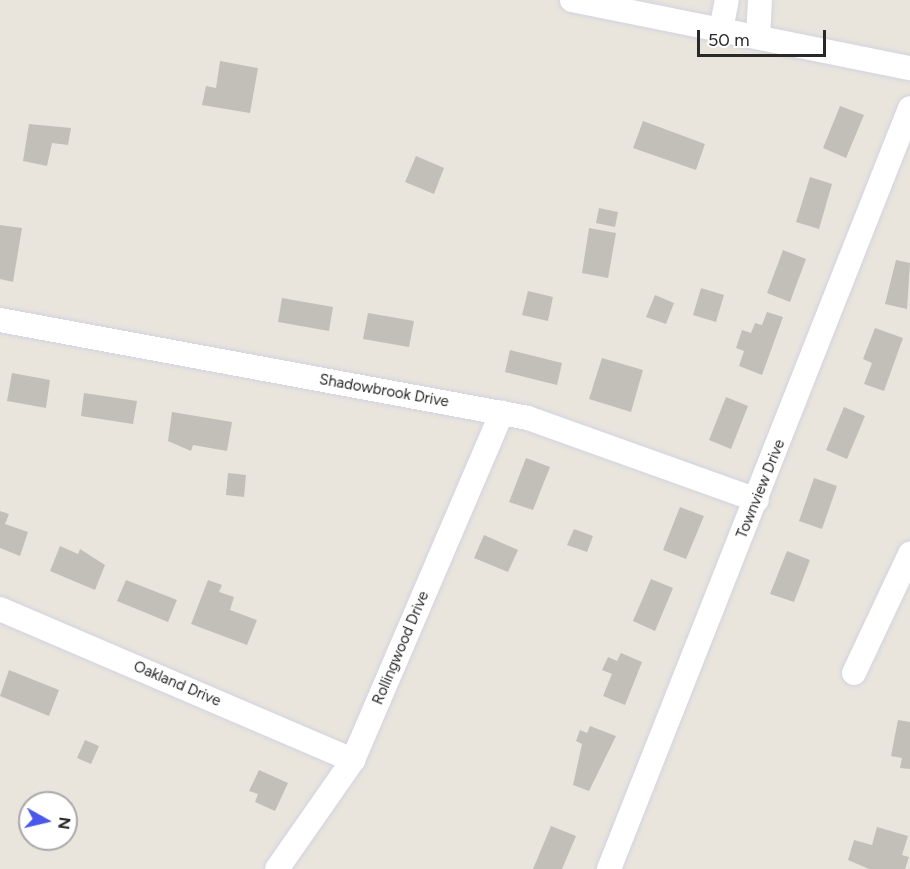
<!DOCTYPE html>
<html>
<head>
<meta charset="utf-8">
<style>
  body { margin:0 }
  #map { position:relative; width:910px; height:869px; overflow:hidden; background:#eae5dc; font-family:Figtree,sans-serif }
  div>[style] { position:absolute }
  .building>* { inset:0; background:#c2bfb8 }
  .roads { filter:drop-shadow(0 0 2px #d1d3e1) drop-shadow(0 0 2px #d1d3e1) }
  .minor>* { height:24px; margin:-12px; padding:0 12px; transform-origin:12px; border-radius:12px; background:#fff }
  span { translate:-50% -50%; white-space:nowrap; text-align:center; line-height:1.15; -webkit-text-stroke:5px #fff; paint-order:stroke }
  .street-label { font-size:15px; color:#292929 }
  .north { position:absolute; left:18px; top:791px; width:60px; height:60px; box-sizing:border-box; background:#fff; border:2px solid #a9a9a9; border-radius:50%; rotate:98deg; font-size:16px; font-weight:700; line-height:24px; text-align:center; color:#292929 }
  .north::after { content:''; display:block; margin:auto; width:21px; height:27px; background:#4958ea; clip-path:polygon(50% 0,100% 100%,50% 72%,0 100%) }
  .scale { position:absolute; left:697px; top:30px; width:129px; height:27px; box-sizing:border-box; border:3px solid #292929; border-top:0; padding-left:8px; font-size:18px; line-height:21px; white-space:nowrap; color:#292929; -webkit-text-stroke:4px #fff; paint-order:stroke }
</style>
</head>
<body>
<div id="map">
  <div class="building">
    <i style="clip-path:polygon(220px 61px,258px 68px,250px 113px,202px 105px,206px 86px,216px 88px)"></i>
    <i style="clip-path:polygon(840px 106px,864px 115px,846px 158px,823px 148px)"></i>
    <i style="clip-path:polygon(643px 121px,705px 144px,696px 170px,633px 148px)"></i>
    <i style="clip-path:polygon(29px 124px,71px 128px,68px 145px,52px 143px,47px 166px,23px 161px)"></i>
    <i style="clip-path:polygon(416px 156px,444px 168px,434px 194px,405px 182px)"></i>
    <i style="clip-path:polygon(810px 177px,832px 184px,819px 229px,796px 222px)"></i>
    <i style="clip-path:polygon(599px 208px,618px 212px,615px 227px,596px 223px)"></i>
    <i style="clip-path:polygon(0 225px,22px 228px,13px 282px,0 279px)"></i>
    <i style="clip-path:polygon(589px 228px,616px 233px,608px 278px,582px 273px)"></i>
    <i style="clip-path:polygon(783px 250px,806px 259px,790px 302px,767px 293px)"></i>
    <i style="clip-path:polygon(896px 260px,910px 263px,907px 309px,885px 304px)"></i>
    <i style="clip-path:polygon(701px 288px,724px 295px,716px 322px,693px 315px)"></i>
    <i style="clip-path:polygon(528px 291px,553px 297px,548px 321px,522px 315px)"></i>
    <i style="clip-path:polygon(655px 295px,674px 303px,666px 324px,646px 317px)"></i>
    <i style="clip-path:polygon(282px 298px,333px 307px,329px 331px,278px 322px)"></i>
    <i style="clip-path:polygon(767px 312px,783px 317px,762px 375px,739px 366px,744px 351px,736px 348px,742px 330px,751px 333px,755px 323px,762px 325px)"></i>
    <i style="clip-path:polygon(368px 313px,414px 321px,409px 347px,363px 339px)"></i>
    <i style="clip-path:polygon(875px 328px,903px 338px,884px 391px,864px 384px,872px 363px,863px 359px)"></i>
    <i style="clip-path:polygon(510px 350px,562px 363px,557px 385px,505px 372px)"></i>
    <i style="clip-path:polygon(602px 358px,643px 370px,631px 412px,589px 399px)"></i>
    <i style="clip-path:polygon(12px 373px,50px 380px,46px 408px,7px 401px)"></i>
    <i style="clip-path:polygon(84px 393px,137px 401px,133px 424px,81px 416px)"></i>
    <i style="clip-path:polygon(726px 397px,748px 406px,731px 449px,709px 440px)"></i>
    <i style="clip-path:polygon(844px 407px,865px 416px,847px 459px,826px 450px)"></i>
    <i style="clip-path:polygon(172px 412px,232px 422px,227px 451px,193px 445px,191px 451px,168px 441px)"></i>
    <i style="clip-path:polygon(526px 458px,550px 467px,533px 510px,509px 502px)"></i>
    <i style="clip-path:polygon(228px 473px,246px 475px,244px 497px,226px 495px)"></i>
    <i style="clip-path:polygon(814px 478px,837px 486px,822px 529px,799px 521px)"></i>
    <i style="clip-path:polygon(680px 507px,704px 516px,686px 559px,663px 550px)"></i>
    <i style="clip-path:polygon(0 511px,9px 514px,5px 524px,28px 532px,20px 556px,0 548px)"></i>
    <i style="clip-path:polygon(574px 529px,593px 536px,587px 552px,567px 545px)"></i>
    <i style="clip-path:polygon(484px 535px,518px 550px,508px 572px,474px 558px)"></i>
    <i style="clip-path:polygon(60px 546px,78px 554px,80px 549px,105px 565px,95px 590px,50px 571px)"></i>
    <i style="clip-path:polygon(787px 551px,810px 560px,794px 602px,770px 594px)"></i>
    <i style="clip-path:polygon(651px 579px,673px 588px,655px 631px,633px 621px)"></i>
    <i style="clip-path:polygon(126px 580px,177px 600px,168px 622px,117px 601px)"></i>
    <i style="clip-path:polygon(208px 580px,222px 585px,219px 592px,234px 597px,230px 610px,257px 620px,247px 645px,191px 624px)"></i>
    <i style="clip-path:polygon(621px 653px,642px 662px,625px 705px,603px 696px,612px 674px,602px 670px,608px 657px,617px 661px)"></i>
    <i style="clip-path:polygon(9px 670px,59px 690px,49px 716px,0 696px)"></i>
    <i style="clip-path:polygon(898px 720px,910px 722px,910px 769px,900px 768px,902px 758px,891px 756px)"></i>
    <i style="clip-path:polygon(590px 726px,616px 736px,589px 791px,573px 785px,582px 744px,576px 741px,580px 730px,587px 733px)"></i>
    <i style="clip-path:polygon(85px 740px,99px 746px,91px 764px,77px 758px)"></i>
    <i style="clip-path:polygon(259px 770px,288px 783px,275px 811px,255px 802px,258px 794px,249px 791px)"></i>
    <i style="clip-path:polygon(551px 826px,576px 836px,562px 869px,533px 869px)"></i>
    <i style="clip-path:polygon(877px 827px,908px 836px,902px 855px,909px 857px,905px 869px,869px 869px,848px 860px,854px 840px,872px 845px)"></i>
  </div>
  <div class="roads">
    <div class="minor">
      <i style="left:572px;top:0;width:345px;rotate:11.4deg"></i>
      <i style="left:721px;top:30px;width:31px;rotate:-79deg"></i>
      <i style="left:758px;top:37px;width:37px;rotate:-87deg"></i>
      <i style="left:0;top:320px;width:537px;rotate:10.51deg"></i>
      <i style="left:528px;top:418px;width:243px;rotate:19.7deg"></i>
      <i style="left:0;top:609px;width:384px;rotate:23.2deg"></i>
      <i style="left:854px;top:673px;width:132px;rotate:-64.8deg"></i>
      <i style="left:277px;top:869px;width:133px;rotate:-55.1deg"></i>
      <i style="left:353px;top:760px;width:378px;rotate:-66.8deg"></i>
      <i style="left:609px;top:869px;width:818px;rotate:-68.42deg"></i>
    </div>
  </div>
  <div class="street-label">
    <span style="left:384px;top:391px;rotate:10deg">Shadowbrook Drive</span>
    <span style="left:761px;top:489px;rotate:-68deg">Townview Drive</span>
    <span style="left:401px;top:648px;rotate:-67deg">Rollingwood Drive</span>
    <span style="left:177px;top:684px;rotate:23deg">Oakland Drive</span>
  </div>
  <div class="north">N</div>
  <div class="scale">50 m</div>
</div>
</body>
</html>
